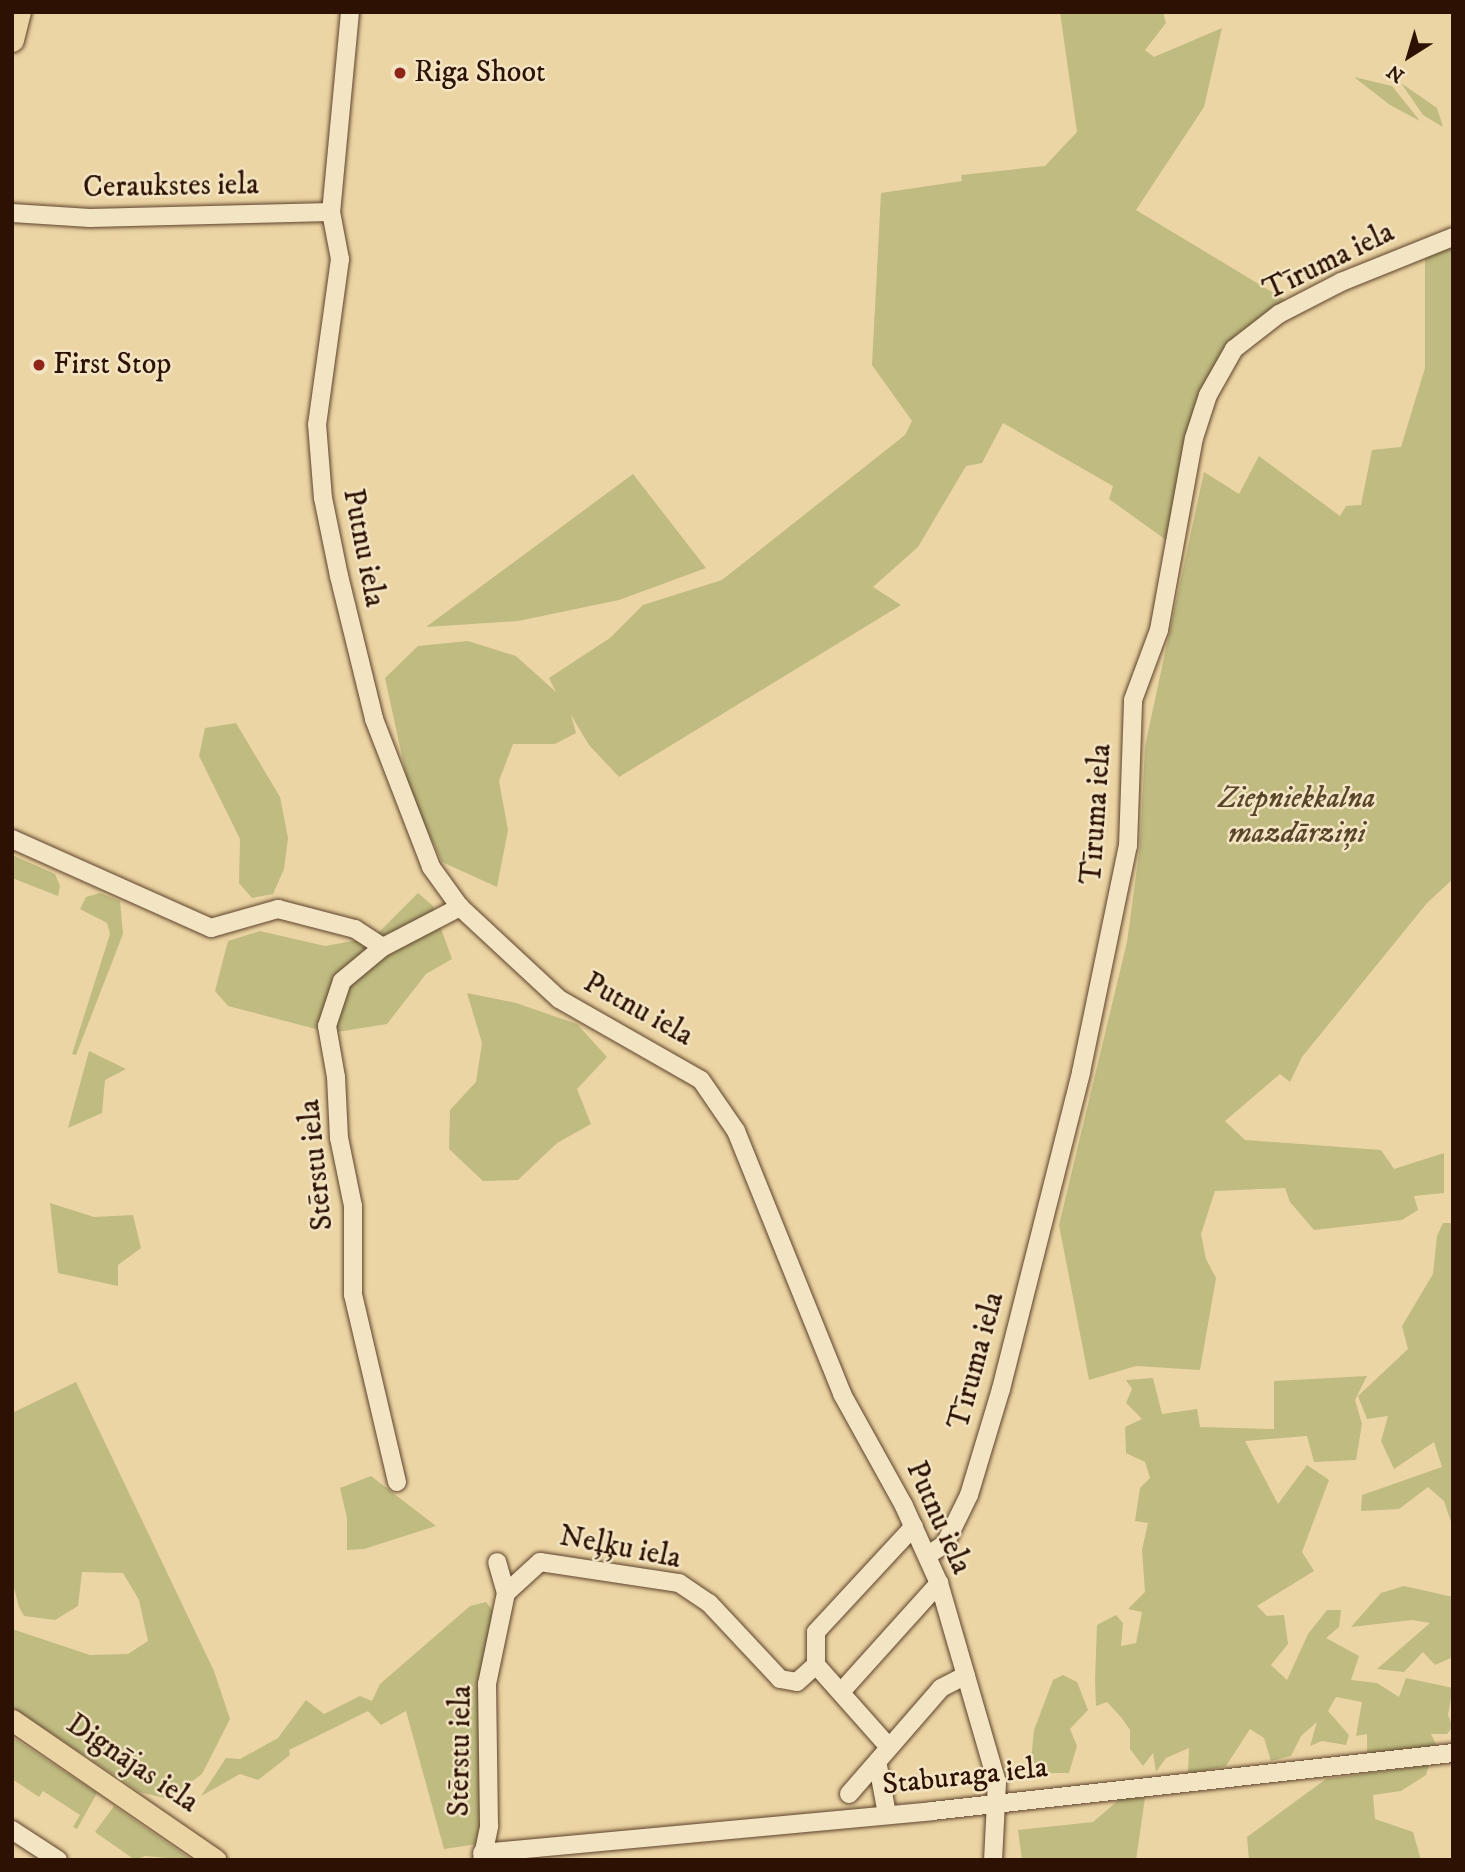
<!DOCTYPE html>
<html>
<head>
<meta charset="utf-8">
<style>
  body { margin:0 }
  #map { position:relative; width:1465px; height:1872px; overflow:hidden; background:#ecd5a4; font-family:"IM FELL DW Pica",serif }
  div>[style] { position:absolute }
  .green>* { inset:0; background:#bfbb81 }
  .roads { filter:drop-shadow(0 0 2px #5d432b) drop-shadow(0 0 2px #5d432b) }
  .minor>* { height:18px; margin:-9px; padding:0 9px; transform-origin:9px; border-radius:9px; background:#f3e4c4 }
  .major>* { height:21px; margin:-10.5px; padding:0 10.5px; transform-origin:10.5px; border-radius:10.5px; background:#ecd5a4 }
  .highway>* { height:24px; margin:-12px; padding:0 12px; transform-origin:12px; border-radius:12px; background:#ecd5a4 }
  .dots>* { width:19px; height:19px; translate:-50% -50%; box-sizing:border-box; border:4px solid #f3e4c4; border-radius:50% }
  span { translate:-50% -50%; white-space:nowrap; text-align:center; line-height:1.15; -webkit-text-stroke:5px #f3e4c4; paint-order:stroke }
  .poi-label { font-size:30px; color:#2d1203 }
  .left { translate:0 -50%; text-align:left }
  .street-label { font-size:30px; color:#2d1203 }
  .park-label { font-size:30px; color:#594529; font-style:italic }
  .frame { position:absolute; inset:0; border:14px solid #2d1203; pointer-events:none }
  .north { position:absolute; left:1374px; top:21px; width:70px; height:70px; -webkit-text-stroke:5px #f3e4c4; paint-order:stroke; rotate:217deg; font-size:19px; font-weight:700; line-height:28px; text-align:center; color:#2d1203 }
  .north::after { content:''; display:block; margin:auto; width:24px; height:32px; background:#2d1203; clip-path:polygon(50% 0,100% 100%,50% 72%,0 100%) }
</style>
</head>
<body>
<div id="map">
  <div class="green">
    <i style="clip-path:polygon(1060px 12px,1163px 12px,1166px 23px,1145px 50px,1154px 57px,1222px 28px,1204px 107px,1136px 210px,1287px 301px,1236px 335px,1206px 381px,1169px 542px,1109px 499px,1113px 486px,1003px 423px,982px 463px,966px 466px,918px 547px,873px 587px,901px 605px,619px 777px,589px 745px,571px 715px,576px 733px,555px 744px,513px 744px,499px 781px,508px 830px,497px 887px,442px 862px,410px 793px,385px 678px,418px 646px,468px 641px,516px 656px,556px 692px,549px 678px,610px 638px,643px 605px,722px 580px,905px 435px,912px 421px,872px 365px,881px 193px,962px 181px,961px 175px,1045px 166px,1077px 132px)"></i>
    <i style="clip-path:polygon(1354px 77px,1392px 86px,1420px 121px,1390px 105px)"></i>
    <i style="clip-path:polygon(1401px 83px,1437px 108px,1443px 127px,1423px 115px)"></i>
    <i style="clip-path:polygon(1453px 246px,1453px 879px,1427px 903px,1302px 1057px,1290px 1082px,1280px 1074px,1225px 1121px,1245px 1140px,1381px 1150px,1394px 1169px,1444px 1153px,1444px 1193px,1414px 1196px,1418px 1210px,1402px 1220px,1314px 1230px,1290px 1202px,1285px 1188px,1215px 1191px,1201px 1234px,1206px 1259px,1216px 1278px,1200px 1370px,1136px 1366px,1089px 1380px,1059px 1225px,1127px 942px,1140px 846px,1145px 746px,1204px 472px,1239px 494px,1259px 456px,1340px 516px,1346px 506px,1361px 505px,1372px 450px,1401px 447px,1425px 368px,1425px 257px)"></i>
    <i style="clip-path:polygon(633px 474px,706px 568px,619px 600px,518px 621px,426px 627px)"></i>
    <i style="clip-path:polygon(236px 723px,280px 797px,288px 838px,284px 869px,273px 894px,252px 898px,239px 883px,240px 839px,199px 756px,205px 728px)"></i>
    <i style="clip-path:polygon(12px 855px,55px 874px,60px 886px,58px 896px,12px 878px)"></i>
    <i style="clip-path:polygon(100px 893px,120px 901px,123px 934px,76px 1055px,72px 1054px,110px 934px,107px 923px,80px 909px,86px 897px)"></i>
    <i style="clip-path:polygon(418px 893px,433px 906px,452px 959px,426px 974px,387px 1024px,331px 1033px,228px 1006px,215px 991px,228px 941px,260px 931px,325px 946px,358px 940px,379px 932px)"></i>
    <i style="clip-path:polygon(467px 993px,516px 1003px,577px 1024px,607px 1057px,577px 1089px,591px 1124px,557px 1143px,518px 1180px,483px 1181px,449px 1149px,450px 1110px,476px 1082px,482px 1043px)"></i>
    <i style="clip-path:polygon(89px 1051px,126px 1069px,105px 1080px,102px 1113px,68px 1128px)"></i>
    <i style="clip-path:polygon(50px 1203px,94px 1217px,133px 1215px,141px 1248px,118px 1265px,118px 1286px,58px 1273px)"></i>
    <i style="clip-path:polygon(1443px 1223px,1453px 1223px,1453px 1528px,1444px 1501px,1428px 1487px,1399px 1509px,1361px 1511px,1362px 1495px,1442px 1467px,1434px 1442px,1394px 1469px,1381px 1441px,1388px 1416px,1367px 1419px,1358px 1396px,1408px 1349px,1402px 1326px,1433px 1274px,1437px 1236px)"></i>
    <i style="clip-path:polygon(1367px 1376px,1355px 1400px,1362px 1424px,1356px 1460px,1314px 1462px,1307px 1436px,1245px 1441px,1278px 1504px,1307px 1465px,1329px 1480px,1302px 1552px,1314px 1571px,1257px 1606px,1267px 1616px,1284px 1615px,1288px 1644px,1271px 1665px,1287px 1680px,1308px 1634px,1327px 1610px,1341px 1610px,1339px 1627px,1326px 1638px,1359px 1656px,1351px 1680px,1377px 1683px,1399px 1697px,1406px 1678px,1453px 1688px,1448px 1715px,1453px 1727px,1447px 1734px,1431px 1734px,1438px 1748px,1367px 1755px,1367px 1734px,1356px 1736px,1362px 1702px,1336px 1697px,1328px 1711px,1349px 1735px,1346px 1745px,1322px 1741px,1310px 1746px,1317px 1722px,1301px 1736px,1291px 1756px,1271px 1761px,1264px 1738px,1250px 1729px,1226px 1766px,1188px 1774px,1189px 1748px,1166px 1758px,1156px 1772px,1153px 1753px,1143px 1766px,1130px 1749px,1130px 1730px,1121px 1717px,1107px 1702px,1096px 1706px,1095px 1680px,1097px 1625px,1116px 1615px,1123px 1623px,1121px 1646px,1136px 1643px,1142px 1612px,1128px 1609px,1145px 1592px,1142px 1550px,1148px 1523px,1135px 1521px,1140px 1488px,1150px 1478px,1145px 1462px,1126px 1453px,1125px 1427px,1142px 1419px,1126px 1403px,1132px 1389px,1126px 1380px,1153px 1378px,1162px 1414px,1197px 1409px,1200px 1427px,1274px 1429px,1274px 1381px)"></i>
    <i style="clip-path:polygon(76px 1382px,214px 1671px,230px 1719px,202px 1774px,168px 1799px,140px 1792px,12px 1707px,12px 1629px,90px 1655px,128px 1654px,148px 1641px,139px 1600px,123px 1573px,82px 1572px,78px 1606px,55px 1620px,24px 1616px,19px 1607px,12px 1580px,12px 1413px)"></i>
    <i style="clip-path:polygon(371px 1476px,436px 1526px,364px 1549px,347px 1550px,347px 1518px,340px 1488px)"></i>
    <i style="clip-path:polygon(1404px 1586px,1453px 1597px,1453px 1657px,1435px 1665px,1423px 1652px,1404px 1672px,1377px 1669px,1430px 1623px,1412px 1620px,1351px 1627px,1381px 1593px)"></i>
    <i style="clip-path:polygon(486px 1602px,498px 1618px,479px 1684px,483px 1824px,478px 1844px,444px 1849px,406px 1711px,381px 1725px,368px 1711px,289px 1750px,290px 1755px,258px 1780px,240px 1774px,201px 1796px,226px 1758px,240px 1759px,278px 1738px,306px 1700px,324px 1714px,360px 1696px,372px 1701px,380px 1684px,470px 1606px)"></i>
    <i style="clip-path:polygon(1063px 1675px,1077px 1682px,1088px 1710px,1070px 1729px,1077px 1746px,1069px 1773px,1044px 1773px,1031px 1760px,1034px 1730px,1053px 1680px)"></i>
    <i style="clip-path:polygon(12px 1737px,97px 1793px,77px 1829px,73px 1827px,80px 1815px,43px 1791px,39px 1797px,12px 1779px)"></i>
    <i style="clip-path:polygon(1429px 1765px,1426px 1775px,1401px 1791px,1373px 1795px,1375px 1819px,1413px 1832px,1421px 1860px,1249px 1860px,1247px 1837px,1326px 1779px)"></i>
    <i style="clip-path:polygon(1121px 1798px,1145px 1798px,1136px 1860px,1022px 1860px,1018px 1830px,1093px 1822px)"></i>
    <i style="clip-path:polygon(114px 1806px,192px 1860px,145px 1856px,135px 1860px,95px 1832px)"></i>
  </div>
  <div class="roads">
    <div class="minor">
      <i style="left:350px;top:12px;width:201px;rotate:95.4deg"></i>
      <i style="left:331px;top:212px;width:48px;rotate:79.2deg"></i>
      <i style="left:340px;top:259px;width:167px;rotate:97.9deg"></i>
      <i style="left:317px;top:424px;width:74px;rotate:85.4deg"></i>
      <i style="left:323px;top:498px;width:80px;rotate:78.4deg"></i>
      <i style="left:339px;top:576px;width:147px;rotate:76.2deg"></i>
      <i style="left:374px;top:719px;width:159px;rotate:68.9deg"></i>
      <i style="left:431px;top:867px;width:49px;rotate:54.1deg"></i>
      <i style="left:460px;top:907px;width:135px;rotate:42.9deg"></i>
      <i style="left:559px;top:999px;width:163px;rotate:29.7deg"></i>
      <i style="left:701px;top:1080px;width:62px;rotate:55.5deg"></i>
      <i style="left:736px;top:1131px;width:284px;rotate:68deg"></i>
      <i style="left:842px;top:1394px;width:128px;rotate:61deg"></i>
      <i style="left:904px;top:1506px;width:85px;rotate:65.6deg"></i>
      <i style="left:939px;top:1583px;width:207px;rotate:73.8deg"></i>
      <i style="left:997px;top:1782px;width:78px;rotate:92.9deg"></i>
      <i style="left:12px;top:213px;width:78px;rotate:3.7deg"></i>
      <i style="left:90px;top:218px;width:241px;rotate:-1.4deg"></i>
      <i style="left:12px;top:839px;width:218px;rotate:24.1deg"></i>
      <i style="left:211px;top:928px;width:70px;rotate:-15.8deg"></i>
      <i style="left:278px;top:909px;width:80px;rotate:14.6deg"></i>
      <i style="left:355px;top:929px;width:33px;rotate:33deg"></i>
      <i style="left:397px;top:1482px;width:192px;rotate:-103.2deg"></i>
      <i style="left:353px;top:1295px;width:89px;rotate:-90deg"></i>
      <i style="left:353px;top:1206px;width:69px;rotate:-101.6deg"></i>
      <i style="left:339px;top:1138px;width:61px;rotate:-92.8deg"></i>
      <i style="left:336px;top:1077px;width:52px;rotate:-100deg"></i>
      <i style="left:327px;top:1026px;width:47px;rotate:-71.6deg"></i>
      <i style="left:342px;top:981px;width:53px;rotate:-39.7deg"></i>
      <i style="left:383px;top:947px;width:87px;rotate:-27.5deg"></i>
      <i style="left:928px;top:1555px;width:20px;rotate:-33deg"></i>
      <i style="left:945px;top:1544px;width:55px;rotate:-63.9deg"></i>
      <i style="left:969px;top:1495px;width:111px;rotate:-73.2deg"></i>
      <i style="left:1001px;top:1389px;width:327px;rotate:-75.8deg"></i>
      <i style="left:1081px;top:1072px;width:231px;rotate:-78.3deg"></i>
      <i style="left:1128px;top:846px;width:146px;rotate:-88deg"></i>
      <i style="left:1133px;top:700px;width:75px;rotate:-69.6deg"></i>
      <i style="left:1159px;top:630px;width:195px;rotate:-79.7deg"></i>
      <i style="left:1194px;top:438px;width:45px;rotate:-72deg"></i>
      <i style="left:1208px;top:395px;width:53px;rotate:-60.5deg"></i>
      <i style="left:1234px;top:349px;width:57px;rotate:-37.9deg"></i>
      <i style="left:1279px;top:314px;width:70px;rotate:-27.3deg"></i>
      <i style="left:1341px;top:282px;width:121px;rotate:-21.9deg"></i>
      <i style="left:506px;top:1593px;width:46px;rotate:-42.4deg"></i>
      <i style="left:540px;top:1562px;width:141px;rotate:8.6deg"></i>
      <i style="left:679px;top:1583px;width:36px;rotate:34deg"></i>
      <i style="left:709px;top:1603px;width:104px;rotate:46.9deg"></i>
      <i style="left:780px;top:1679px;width:17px;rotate:10deg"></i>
      <i style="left:797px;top:1682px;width:25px;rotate:-42deg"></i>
      <i style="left:841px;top:1692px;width:147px;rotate:-48deg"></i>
      <i style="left:888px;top:1746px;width:108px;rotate:-131.6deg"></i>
      <i style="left:816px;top:1665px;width:33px;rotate:-90deg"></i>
      <i style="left:816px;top:1632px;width:144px;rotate:-47.2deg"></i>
      <i style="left:878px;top:1766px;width:49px;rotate:79.4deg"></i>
      <i style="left:849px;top:1794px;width:140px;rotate:-49deg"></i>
      <i style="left:941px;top:1688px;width:28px;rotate:-27deg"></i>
      <i style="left:12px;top:1830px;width:55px;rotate:33.1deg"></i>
      <i style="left:482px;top:1853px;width:452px;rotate:-5.3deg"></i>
      <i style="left:932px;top:1811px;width:524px;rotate:-6.35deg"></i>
      <i style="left:482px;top:1860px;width:35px;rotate:-78deg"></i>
      <i style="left:489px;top:1826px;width:142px;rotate:-90.8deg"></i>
      <i style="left:487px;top:1684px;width:93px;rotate:-78.2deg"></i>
      <i style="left:506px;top:1593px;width:32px;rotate:-106deg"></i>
    </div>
    <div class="major">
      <i style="left:12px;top:1720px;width:247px;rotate:34.5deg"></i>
    </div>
    <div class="highway">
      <i style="left:12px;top:40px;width:29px;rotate:-76deg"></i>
    </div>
  </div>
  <div class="dots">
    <i style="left:400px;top:73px;background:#8f2418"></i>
    <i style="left:39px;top:365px;background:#8f2418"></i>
  </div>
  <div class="poi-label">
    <span class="left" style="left:414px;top:73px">Riga Shoot</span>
    <span class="left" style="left:53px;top:365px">First Stop</span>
  </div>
  <div class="street-label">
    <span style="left:171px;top:187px;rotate:-1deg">Ceraukstes iela</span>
    <span style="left:1329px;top:262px;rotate:-26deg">Tīruma iela</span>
    <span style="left:363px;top:548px;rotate:79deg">Putnu iela</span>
    <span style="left:1097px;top:814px;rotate:-86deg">Tīruma iela</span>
    <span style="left:638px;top:1010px;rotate:29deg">Putnu iela</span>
    <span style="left:317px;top:1165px;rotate:-96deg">Stērstu iela</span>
    <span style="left:977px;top:1361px;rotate:-75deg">Tīruma iela</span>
    <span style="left:938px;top:1518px;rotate:66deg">Putnu iela</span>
    <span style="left:620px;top:1548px;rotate:11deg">Neļķu iela</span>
    <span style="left:461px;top:1751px;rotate:-89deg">Stērstu iela</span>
    <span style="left:132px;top:1764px;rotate:34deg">Dignājas iela</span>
    <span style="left:965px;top:1777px;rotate:-6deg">Staburaga iela</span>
  </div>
  <div class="park-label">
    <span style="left:1297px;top:816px">Ziepniekkalna<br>mazdārziņi</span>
  </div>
  <div class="frame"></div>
  <div class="north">N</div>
</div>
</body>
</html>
